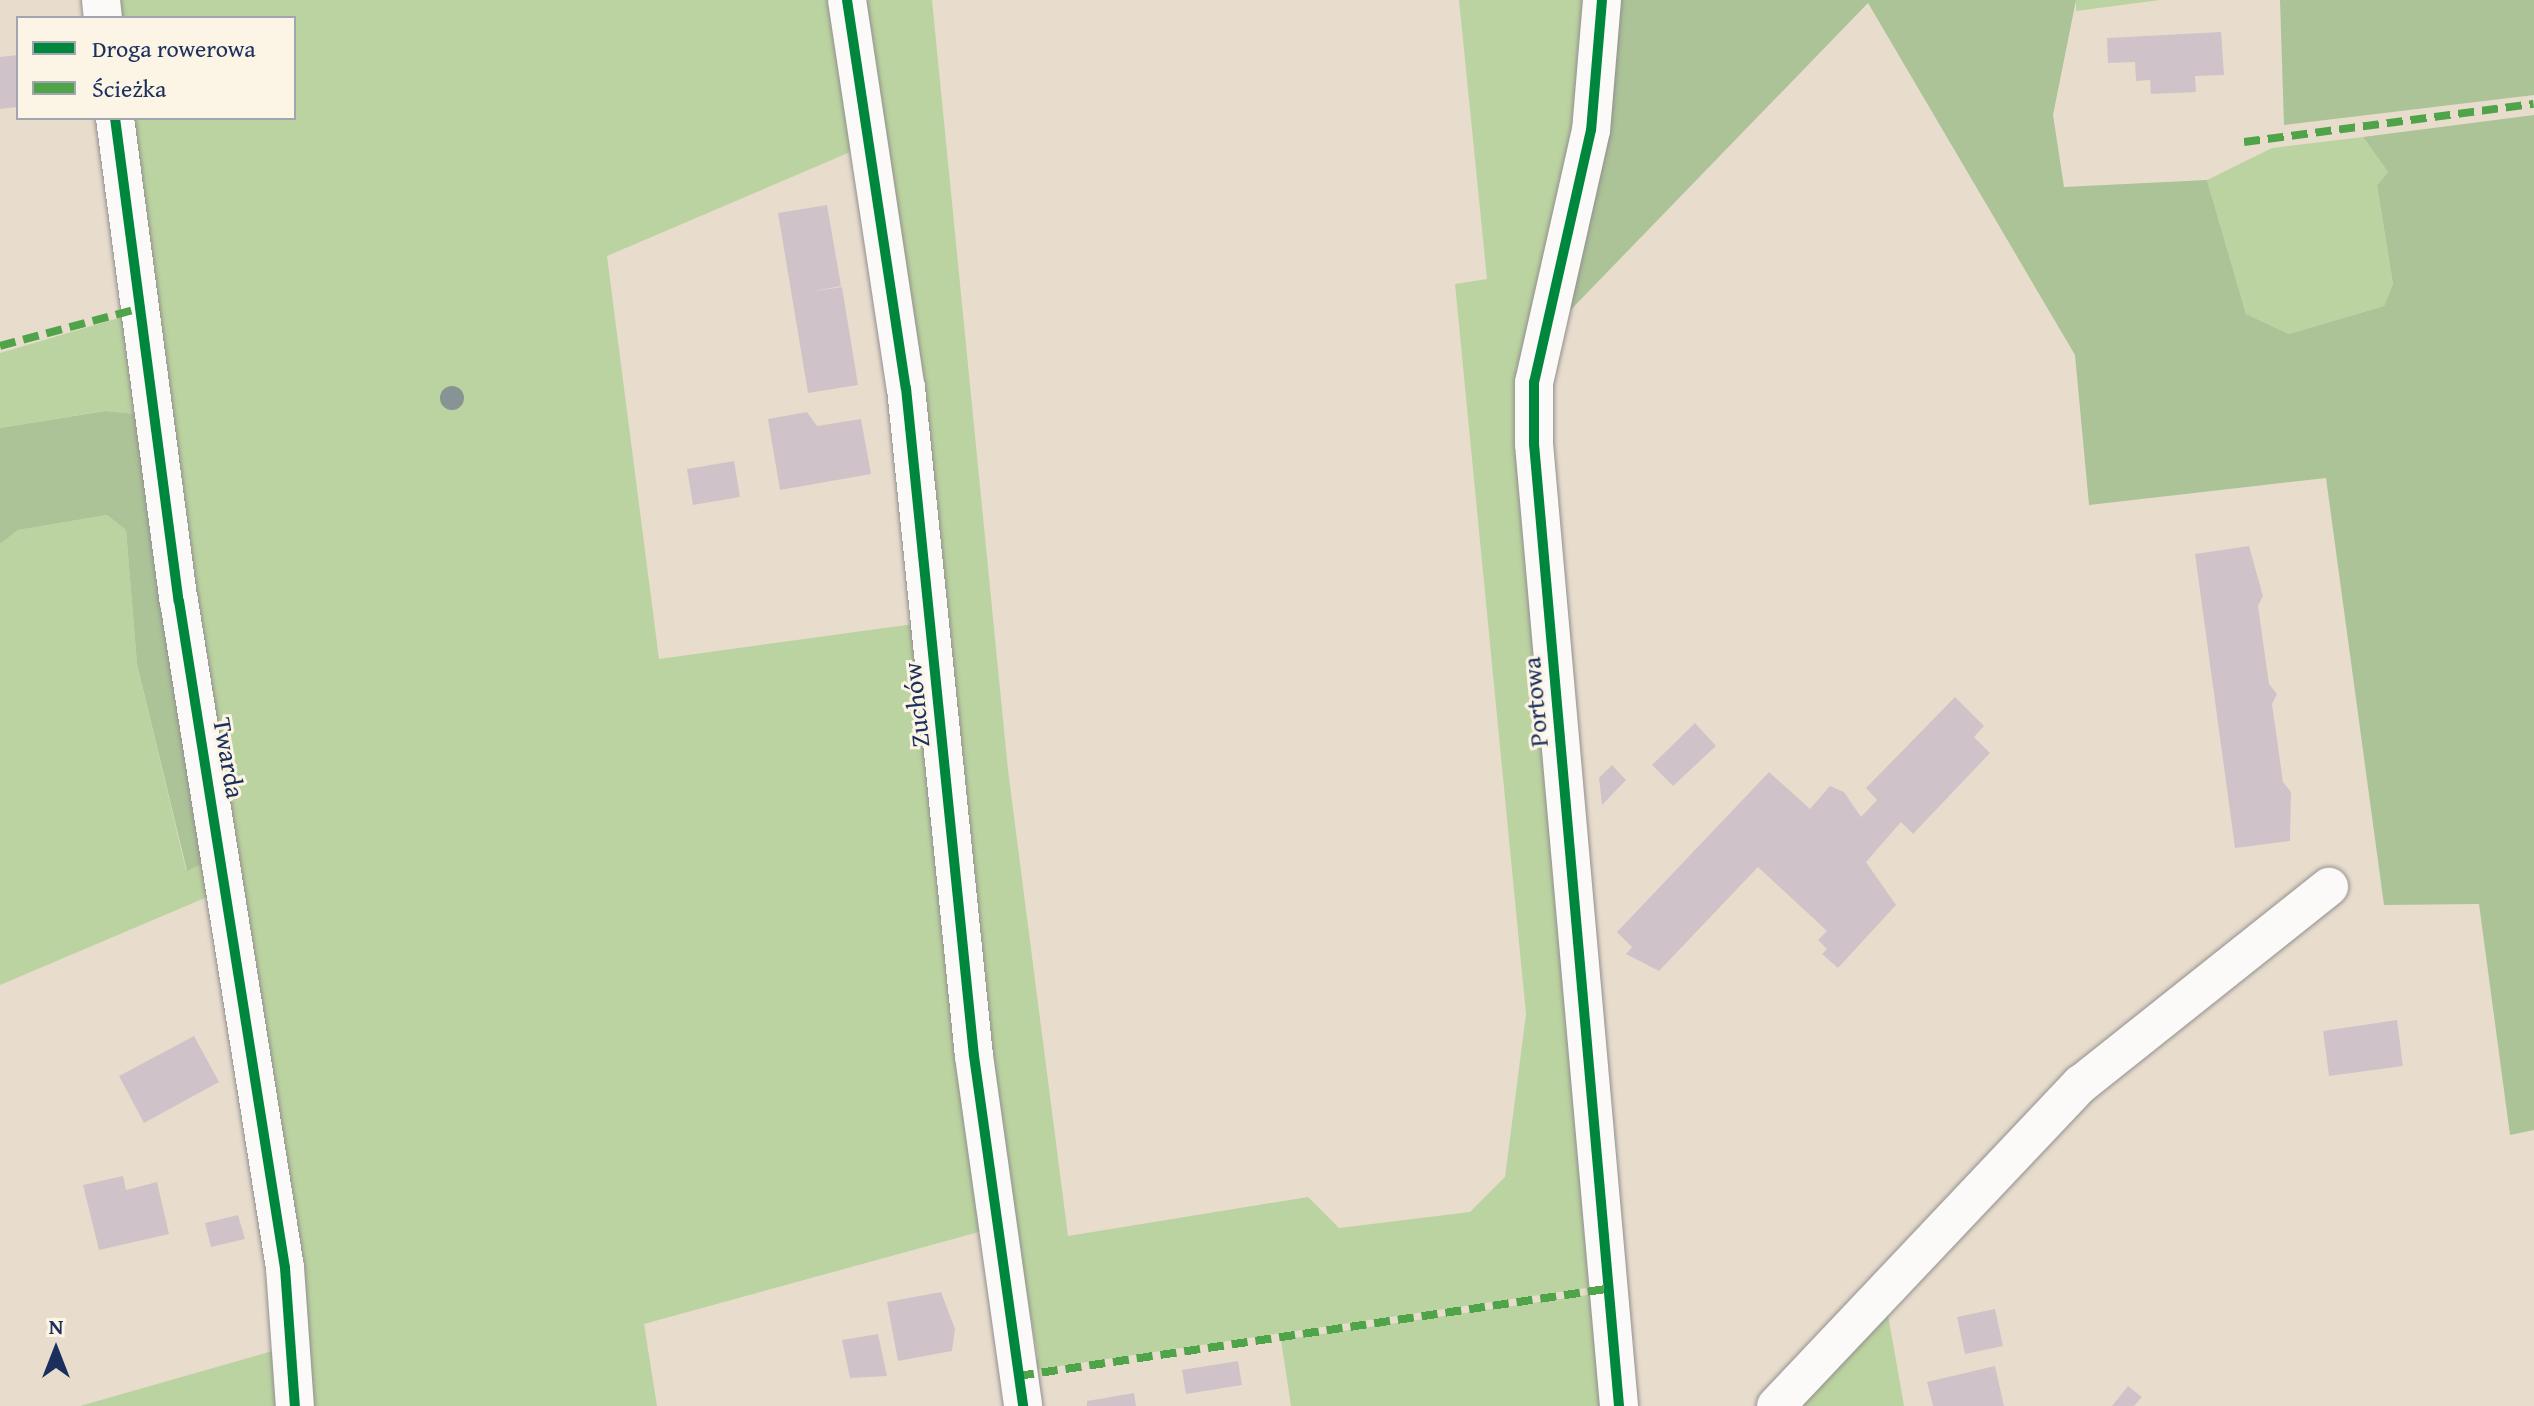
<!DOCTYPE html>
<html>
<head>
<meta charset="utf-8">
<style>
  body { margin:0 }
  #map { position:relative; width:2534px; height:1406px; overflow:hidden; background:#e8ddcd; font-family:"Gentium Book Plus",serif }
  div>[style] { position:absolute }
  .green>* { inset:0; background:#bbd3a0 }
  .forest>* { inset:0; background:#abc397 }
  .building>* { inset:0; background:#cfc3c9 }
  .roads { filter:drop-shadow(0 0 2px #928f8f) drop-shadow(0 0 2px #928f8f) }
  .minor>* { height:38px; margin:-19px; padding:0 19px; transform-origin:19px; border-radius:19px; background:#fcfaf8 }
  .quiet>* { height:8px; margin-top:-4px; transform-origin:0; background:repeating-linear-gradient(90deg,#4fa44a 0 16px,transparent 0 24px) }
  .cycleway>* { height:10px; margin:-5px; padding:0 5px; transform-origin:5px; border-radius:5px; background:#00873e }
  .trees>* { width:24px; height:24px; margin:-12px; border-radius:50%; background:#889394 }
  span { translate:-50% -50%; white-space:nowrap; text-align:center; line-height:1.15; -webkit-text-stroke:6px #fcf5e5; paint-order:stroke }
  .street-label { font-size:26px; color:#1b2f5e }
  .legend { position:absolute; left:16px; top:16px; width:280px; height:104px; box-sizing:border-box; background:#fcf5e5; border:2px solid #a2a6af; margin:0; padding:10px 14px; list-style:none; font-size:24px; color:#1b2f5e }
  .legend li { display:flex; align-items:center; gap:16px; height:40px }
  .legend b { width:40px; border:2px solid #a2a6af }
  .north { position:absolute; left:16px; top:1310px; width:80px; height:80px; -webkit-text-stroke:6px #fcf5e5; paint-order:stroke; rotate:0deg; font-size:22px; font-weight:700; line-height:32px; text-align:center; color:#1b2f5e }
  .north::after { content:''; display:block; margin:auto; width:28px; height:36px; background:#1b2f5e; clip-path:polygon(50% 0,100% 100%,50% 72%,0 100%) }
</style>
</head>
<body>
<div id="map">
  <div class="green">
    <i style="clip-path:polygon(108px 0,839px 0,862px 147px,607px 256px,659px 659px,921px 623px,986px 1230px,644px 1324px,657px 1406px,303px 1406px,123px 118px,294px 118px,294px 18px,110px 18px)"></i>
    <i style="clip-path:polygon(857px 0,932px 0,1008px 770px,1068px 1236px,1308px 1197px,1339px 1228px,1470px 1212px,1505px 1177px,1526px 1014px,1455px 284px,1487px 279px,1459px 0,1589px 0,1576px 130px,1532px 312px,1593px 1287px,1033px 1370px,1038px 1357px,1021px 1261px,1008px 1249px)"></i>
    <i style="clip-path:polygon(2076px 0,2160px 0,2076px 11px)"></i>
    <i style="clip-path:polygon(2363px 137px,2388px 172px,2377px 187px,2393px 284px,2384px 306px,2289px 334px,2246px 314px,2207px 180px,2272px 148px)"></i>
    <i style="clip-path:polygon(129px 315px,145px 415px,104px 411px,0 428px,0 353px)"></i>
    <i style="clip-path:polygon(107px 515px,126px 530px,137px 664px,186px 870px,215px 857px,219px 892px,0 985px,0 544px,18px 530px)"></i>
    <i style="clip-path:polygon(1594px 1294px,1607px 1406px,1291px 1406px,1281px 1340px)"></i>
    <i style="clip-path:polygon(1887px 1309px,1904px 1406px,1794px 1406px)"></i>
    <i style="clip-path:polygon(283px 1348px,287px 1406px,80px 1406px)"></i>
  </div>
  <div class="forest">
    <i style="clip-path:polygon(1617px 0,2076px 0,2053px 115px,2064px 187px,2207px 180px,2246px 314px,2289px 334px,2384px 306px,2393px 284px,2377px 186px,2388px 172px,2363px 137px,2534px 115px,2534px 1130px,2510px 1135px,2479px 904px,2384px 905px,2326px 478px,2089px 505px,2075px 355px,1868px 3px,1555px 326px)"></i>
    <i style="clip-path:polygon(2280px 0,2534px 0,2534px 95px,2284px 125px)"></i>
    <i style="clip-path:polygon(105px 411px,145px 415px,215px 857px,187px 871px,137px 664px,126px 530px,107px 515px,18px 530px,0 544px,0 428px)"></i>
  </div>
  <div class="building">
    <i style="clip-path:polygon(2221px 32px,2224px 75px,2195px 76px,2196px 92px,2151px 94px,2150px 80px,2136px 81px,2135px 62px,2108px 63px,2107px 38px)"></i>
    <i style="clip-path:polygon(18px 55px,18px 107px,0 109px,0 57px)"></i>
    <i style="clip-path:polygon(827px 205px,841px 286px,809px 292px,842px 287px,858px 385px,808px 393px,778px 213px)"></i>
    <i style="clip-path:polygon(807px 412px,817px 426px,861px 419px,871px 474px,780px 490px,768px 419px)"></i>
    <i style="clip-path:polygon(734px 461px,740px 497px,693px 505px,687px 469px)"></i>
    <i style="clip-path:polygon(2249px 546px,2263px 596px,2258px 606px,2269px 684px,2277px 694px,2272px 704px,2283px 782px,2291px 792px,2290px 841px,2235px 848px,2195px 554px)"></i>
    <i style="clip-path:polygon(1955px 697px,1984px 726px,1974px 737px,1990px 753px,1913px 834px,1901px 822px,1866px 862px,1896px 905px,1838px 968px,1822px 954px,1827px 949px,1818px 940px,1827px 931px,1758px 867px,1659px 971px,1626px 954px,1632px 947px,1617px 932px,1769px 772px,1810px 809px,1830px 786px,1844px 792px,1861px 817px,1877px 800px,1866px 788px)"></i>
    <i style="clip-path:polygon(1695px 723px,1716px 746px,1673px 786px,1652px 765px)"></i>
    <i style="clip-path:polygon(1612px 765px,1626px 780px,1602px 805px,1599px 778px)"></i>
    <i style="clip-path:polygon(2397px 1020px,2403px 1066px,2329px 1076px,2323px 1031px)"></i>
    <i style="clip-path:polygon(194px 1036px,219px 1082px,144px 1123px,119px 1076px)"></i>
    <i style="clip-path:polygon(123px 1176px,126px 1190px,157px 1182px,169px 1234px,99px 1250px,83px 1185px)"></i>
    <i style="clip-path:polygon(238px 1215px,245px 1239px,211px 1247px,205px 1223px)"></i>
    <i style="clip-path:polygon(941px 1292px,955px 1329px,952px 1351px,898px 1361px,887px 1302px)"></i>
    <i style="clip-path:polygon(1995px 1309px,2003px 1346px,1965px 1354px,1957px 1317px)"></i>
    <i style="clip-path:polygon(878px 1334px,887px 1376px,850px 1378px,842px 1340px)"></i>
    <i style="clip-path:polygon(1238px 1361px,1242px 1385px,1186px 1394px,1182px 1370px)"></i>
    <i style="clip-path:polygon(1995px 1366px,2004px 1406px,1933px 1406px,1927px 1382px)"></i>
    <i style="clip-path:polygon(2128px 1386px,2142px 1397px,2134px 1406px,2112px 1406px)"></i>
    <i style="clip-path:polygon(1134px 1393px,1136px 1406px,1087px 1406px,1087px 1401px)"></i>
  </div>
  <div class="roads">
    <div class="minor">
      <i style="left:101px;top:0;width:18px;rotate:84deg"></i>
      <i style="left:847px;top:0;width:392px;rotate:81.4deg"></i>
      <i style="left:906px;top:388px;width:671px;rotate:84.19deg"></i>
      <i style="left:974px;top:1056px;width:353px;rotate:82deg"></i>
      <i style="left:1602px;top:0;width:130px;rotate:94.8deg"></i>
      <i style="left:1591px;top:130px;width:258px;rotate:102.7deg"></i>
      <i style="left:1534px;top:382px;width:62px;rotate:90deg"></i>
      <i style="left:1534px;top:444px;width:966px;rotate:84.95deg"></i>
      <i style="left:115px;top:118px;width:487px;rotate:82.5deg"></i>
      <i style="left:179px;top:601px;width:675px;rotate:80.97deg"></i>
      <i style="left:285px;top:1268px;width:138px;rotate:85.9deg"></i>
      <i style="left:1776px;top:1406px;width:444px;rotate:-46.6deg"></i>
      <i style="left:2081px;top:1084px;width:317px;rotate:-38.5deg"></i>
    </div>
  </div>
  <div class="quiet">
    <i style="left:2244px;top:142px;width:292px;rotate:-7.5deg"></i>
    <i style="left:0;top:346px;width:142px;rotate:-15.1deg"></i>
    <i style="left:1018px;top:1376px;width:594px;rotate:-8.42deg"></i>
  </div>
  <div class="cycleway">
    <i style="left:847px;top:0;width:392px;rotate:81.4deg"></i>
    <i style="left:906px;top:388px;width:671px;rotate:84.19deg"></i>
    <i style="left:974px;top:1056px;width:353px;rotate:82deg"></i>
    <i style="left:1602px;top:0;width:130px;rotate:94.8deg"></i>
    <i style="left:1591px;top:130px;width:258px;rotate:102.7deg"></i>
    <i style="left:1534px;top:382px;width:62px;rotate:90deg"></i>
    <i style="left:1534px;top:444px;width:966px;rotate:84.95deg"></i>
    <i style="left:115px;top:118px;width:487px;rotate:82.5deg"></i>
    <i style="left:179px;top:601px;width:675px;rotate:80.97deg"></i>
    <i style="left:285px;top:1268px;width:138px;rotate:85.9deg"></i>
  </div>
  <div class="trees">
    <i style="left:452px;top:398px"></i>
  </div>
  <div class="street-label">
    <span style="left:1535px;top:702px;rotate:-95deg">Portowa</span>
    <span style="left:916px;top:705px;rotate:-96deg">Zuchów</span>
    <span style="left:229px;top:758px;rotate:80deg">Twarda</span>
  </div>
  <ul class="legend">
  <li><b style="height:10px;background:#00873e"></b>Droga rowerowa</li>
  <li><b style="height:10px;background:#4fa44a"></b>Ścieżka</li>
  </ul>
  <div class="north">N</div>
</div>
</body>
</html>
